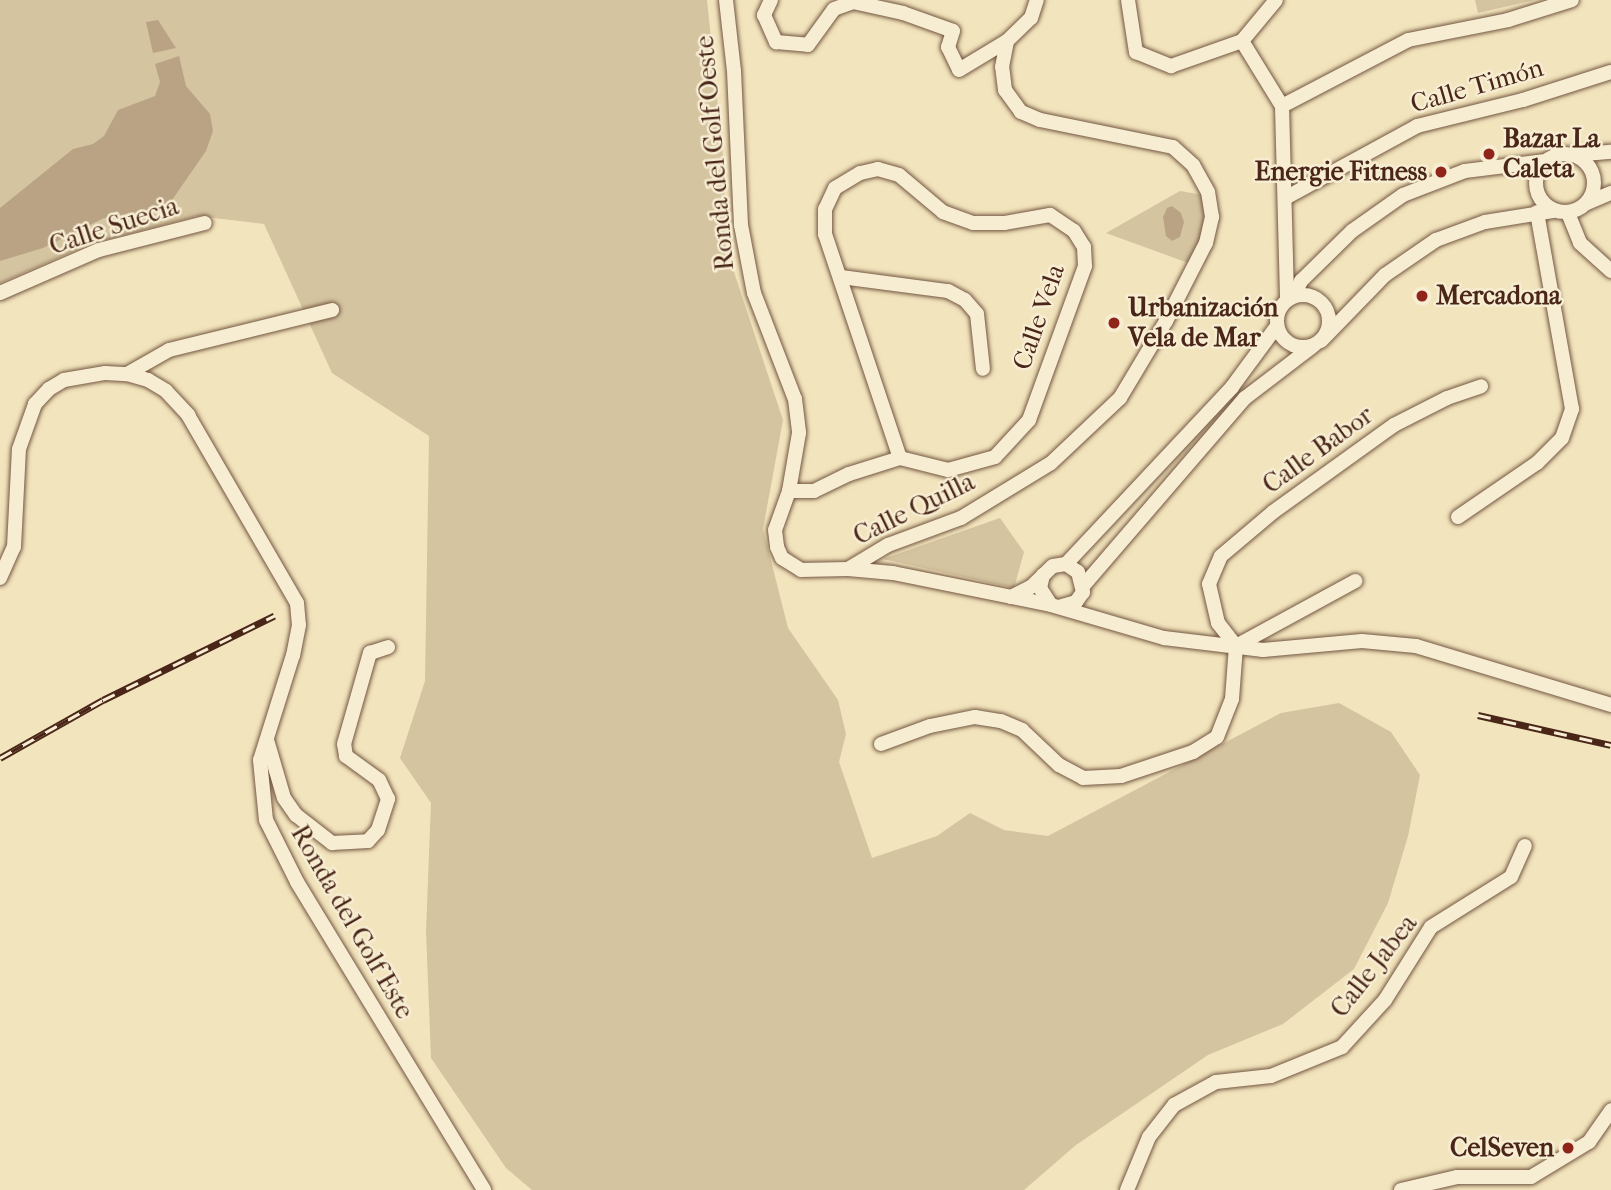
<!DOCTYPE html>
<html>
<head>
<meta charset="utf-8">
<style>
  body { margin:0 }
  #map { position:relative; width:1611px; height:1190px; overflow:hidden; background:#f2e4bc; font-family:"IM FELL French Canon",serif }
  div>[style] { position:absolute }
  .green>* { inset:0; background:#d5c4a0 }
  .water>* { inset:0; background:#b9a384 }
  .roads { filter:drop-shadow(0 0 2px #735641) drop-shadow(0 0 2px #735641) }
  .minor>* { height:14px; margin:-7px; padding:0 7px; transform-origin:7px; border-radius:7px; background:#f7edd3 }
  .minor>.ring { margin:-7px; padding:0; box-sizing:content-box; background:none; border:14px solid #f7edd3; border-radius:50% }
  .rail>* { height:7px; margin-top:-3.5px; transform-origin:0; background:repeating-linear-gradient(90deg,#f7edd3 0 13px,#492618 0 26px); box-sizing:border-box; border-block:2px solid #492618 }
  .dots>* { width:19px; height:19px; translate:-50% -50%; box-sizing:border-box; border:4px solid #f7edd3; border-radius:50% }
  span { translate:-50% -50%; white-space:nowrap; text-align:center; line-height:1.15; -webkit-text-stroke:5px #f7edd3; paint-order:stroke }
  .street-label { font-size:26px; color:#492618 }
  .poi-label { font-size:26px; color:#492618; font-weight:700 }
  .left { translate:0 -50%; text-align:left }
  .right { translate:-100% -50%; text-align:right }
</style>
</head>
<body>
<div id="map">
  <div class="green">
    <i style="clip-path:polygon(0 0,707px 0,724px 166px,726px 248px,783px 420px,763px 529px,788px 628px,838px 700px,846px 734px,839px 762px,872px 858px,937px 836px,970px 813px,1004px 830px,1048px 836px,1281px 713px,1339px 703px,1391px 732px,1420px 775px,1408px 836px,1388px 903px,1354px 969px,1283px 1024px,1208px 1055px,1076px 1145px,1024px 1190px,532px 1190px,506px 1168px,431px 1058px,426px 931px,431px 803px,400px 758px,425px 681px,429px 436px,332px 373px,264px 224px,197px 216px,90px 244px,0 283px)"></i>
    <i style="clip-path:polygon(1475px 0,1535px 0,1478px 13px)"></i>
    <i style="clip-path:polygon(1180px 191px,1203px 195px,1209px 216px,1191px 264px,1106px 233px)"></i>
    <i style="clip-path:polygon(1000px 518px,1024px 552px,1014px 588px,883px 559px)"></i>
  </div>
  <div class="water">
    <i style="clip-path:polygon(158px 20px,176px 48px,153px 53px,146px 22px)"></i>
    <i style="clip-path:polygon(179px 56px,186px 86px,210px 114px,213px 131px,206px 151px,172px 200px,156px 209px,104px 218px,43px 248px,0 261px,0 208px,73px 149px,93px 144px,104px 136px,118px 110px,155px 96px,160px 82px,155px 64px)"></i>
    <i style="clip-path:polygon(1172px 206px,1181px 213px,1184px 222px,1180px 237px,1172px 241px,1166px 236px,1163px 217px,1167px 208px)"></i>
  </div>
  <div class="roads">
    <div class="minor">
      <i style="left:726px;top:0;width:71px;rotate:83.6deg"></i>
      <i style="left:734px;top:71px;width:154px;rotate:87.4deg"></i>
      <i style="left:741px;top:225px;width:69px;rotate:79.2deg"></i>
      <i style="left:754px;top:293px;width:114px;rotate:68.9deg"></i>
      <i style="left:795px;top:399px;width:34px;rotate:83deg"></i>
      <i style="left:799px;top:433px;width:59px;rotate:99.8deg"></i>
      <i style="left:789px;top:491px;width:41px;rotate:109.7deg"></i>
      <i style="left:775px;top:530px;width:17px;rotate:83deg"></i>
      <i style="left:777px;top:547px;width:12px;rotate:66deg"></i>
      <i style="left:782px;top:558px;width:22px;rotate:32deg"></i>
      <i style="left:801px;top:570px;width:47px;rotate:-1.2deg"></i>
      <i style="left:848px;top:569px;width:45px;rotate:5.1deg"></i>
      <i style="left:893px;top:573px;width:161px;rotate:11.4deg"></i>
      <i style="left:771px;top:0;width:17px;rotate:115deg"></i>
      <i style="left:764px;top:15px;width:30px;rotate:66deg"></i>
      <i style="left:776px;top:42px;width:32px;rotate:5deg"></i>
      <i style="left:808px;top:45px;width:44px;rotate:-54.2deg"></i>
      <i style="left:834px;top:9px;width:20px;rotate:-20deg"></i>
      <i style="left:853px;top:2px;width:51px;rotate:12.4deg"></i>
      <i style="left:903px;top:13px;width:53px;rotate:19.8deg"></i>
      <i style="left:953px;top:31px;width:17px;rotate:107deg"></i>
      <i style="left:948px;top:47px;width:25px;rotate:64deg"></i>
      <i style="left:959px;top:70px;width:56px;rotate:-31.1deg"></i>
      <i style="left:1007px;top:41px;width:33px;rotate:-44deg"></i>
      <i style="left:1031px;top:18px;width:19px;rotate:-72deg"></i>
      <i style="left:1128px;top:0;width:53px;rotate:81.3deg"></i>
      <i style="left:1136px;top:52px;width:38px;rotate:22deg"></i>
      <i style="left:1171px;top:66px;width:75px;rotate:-19.4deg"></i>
      <i style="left:1242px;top:41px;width:76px;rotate:58.4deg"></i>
      <i style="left:1282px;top:106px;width:193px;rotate:88.5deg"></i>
      <i style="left:1242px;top:41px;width:53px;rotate:-50.3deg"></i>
      <i style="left:1282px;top:106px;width:142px;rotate:-27.6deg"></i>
      <i style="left:1408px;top:40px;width:102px;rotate:-11.3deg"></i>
      <i style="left:1508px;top:20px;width:67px;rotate:-17.4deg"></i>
      <i class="ring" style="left:1536px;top:154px;width:44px;height:44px"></i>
      <i style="left:1574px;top:155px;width:37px;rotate:-5deg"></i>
      <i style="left:1287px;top:197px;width:148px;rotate:-28.6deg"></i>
      <i style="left:1417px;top:126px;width:109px;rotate:-13.8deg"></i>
      <i style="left:1523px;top:100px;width:92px;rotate:-17.7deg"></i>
      <i style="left:1587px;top:203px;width:26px;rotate:-23deg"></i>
      <i style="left:1568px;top:213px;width:32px;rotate:68deg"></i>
      <i style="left:1580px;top:243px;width:42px;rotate:42.1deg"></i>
      <i style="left:841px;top:277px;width:108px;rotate:7.5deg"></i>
      <i style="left:948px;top:291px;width:19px;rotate:28deg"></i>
      <i style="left:965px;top:300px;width:18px;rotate:49deg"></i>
      <i style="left:977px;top:314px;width:55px;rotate:83.8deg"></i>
      <i style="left:0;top:293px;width:108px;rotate:-23.5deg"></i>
      <i style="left:99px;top:250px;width:109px;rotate:-14.3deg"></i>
      <i class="ring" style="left:1277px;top:295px;width:38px;height:38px"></i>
      <i style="left:1294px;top:296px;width:17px;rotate:-65deg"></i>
      <i style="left:1301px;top:281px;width:71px;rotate:-44.4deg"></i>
      <i style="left:1352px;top:231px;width:62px;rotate:-35.2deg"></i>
      <i style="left:1403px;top:195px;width:66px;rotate:-21.2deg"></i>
      <i style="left:1465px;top:171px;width:81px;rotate:-7.1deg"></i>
      <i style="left:1321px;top:341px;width:92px;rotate:-45.9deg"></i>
      <i style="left:1385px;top:275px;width:62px;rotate:-34.5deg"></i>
      <i style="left:1436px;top:240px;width:52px;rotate:-20.2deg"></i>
      <i style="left:1485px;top:222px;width:70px;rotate:-9.1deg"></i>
      <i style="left:127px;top:374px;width:48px;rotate:-29.7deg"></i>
      <i style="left:169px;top:350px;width:168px;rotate:-13.8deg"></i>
      <i style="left:789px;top:491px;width:25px"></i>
      <i style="left:814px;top:491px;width:39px;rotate:-26deg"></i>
      <i style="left:849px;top:474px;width:53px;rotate:-17.4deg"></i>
      <i style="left:900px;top:458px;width:49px;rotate:14deg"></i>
      <i style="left:948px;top:470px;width:49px;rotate:-15.5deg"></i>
      <i style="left:995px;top:457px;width:50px;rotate:-47.4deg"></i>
      <i style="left:1029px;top:420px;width:164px;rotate:-70deg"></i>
      <i style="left:1085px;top:266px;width:19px;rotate:-93deg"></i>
      <i style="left:1084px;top:247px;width:19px;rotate:-122deg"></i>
      <i style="left:1074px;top:231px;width:29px;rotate:-146deg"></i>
      <i style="left:1050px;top:215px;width:47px;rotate:170.1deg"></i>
      <i style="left:1004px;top:223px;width:31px;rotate:180deg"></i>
      <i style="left:973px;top:223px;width:32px;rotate:-160deg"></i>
      <i style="left:943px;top:212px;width:57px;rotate:-139.9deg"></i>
      <i style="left:899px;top:175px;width:22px;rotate:-164deg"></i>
      <i style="left:878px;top:169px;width:18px;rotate:167deg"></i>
      <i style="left:860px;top:173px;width:29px;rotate:149deg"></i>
      <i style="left:835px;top:188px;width:23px;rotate:115deg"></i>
      <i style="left:825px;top:209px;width:25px;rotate:90deg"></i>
      <i style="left:825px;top:234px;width:236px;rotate:71.5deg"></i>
      <i style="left:1458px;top:517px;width:96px;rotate:-34.4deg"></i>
      <i style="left:1537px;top:463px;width:35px;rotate:-45deg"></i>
      <i style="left:1562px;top:438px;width:31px;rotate:-71deg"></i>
      <i style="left:1572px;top:409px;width:200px;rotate:-100.1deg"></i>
      <i style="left:1066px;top:564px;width:243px;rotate:-46.8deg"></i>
      <i style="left:1232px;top:387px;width:76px;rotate:-53.6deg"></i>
      <i style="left:848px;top:569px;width:47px;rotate:-31deg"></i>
      <i style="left:888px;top:545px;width:78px;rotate:-20.3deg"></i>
      <i style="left:961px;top:518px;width:105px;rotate:-31.4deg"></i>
      <i style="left:1051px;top:463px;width:95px;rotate:-43.3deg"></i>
      <i style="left:1120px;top:398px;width:90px;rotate:-59.1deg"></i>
      <i style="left:1166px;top:321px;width:88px;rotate:-62.9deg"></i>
      <i style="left:1206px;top:243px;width:27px;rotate:-77deg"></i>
      <i style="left:1212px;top:217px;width:25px;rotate:-99deg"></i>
      <i style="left:1208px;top:192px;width:31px;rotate:-119deg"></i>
      <i style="left:1193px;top:165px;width:27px;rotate:-138deg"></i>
      <i style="left:1173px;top:147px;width:136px;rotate:-168.5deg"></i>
      <i style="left:1040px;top:120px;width:21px;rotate:-157deg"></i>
      <i style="left:1021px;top:112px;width:27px;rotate:-126deg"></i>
      <i style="left:1005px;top:90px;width:23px;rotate:-97deg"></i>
      <i style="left:1002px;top:67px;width:26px;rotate:-79deg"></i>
      <i style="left:1043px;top:575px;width:13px;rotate:103deg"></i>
      <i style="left:1040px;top:588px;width:20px;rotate:57deg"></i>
      <i style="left:1051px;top:605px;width:118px;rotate:16.3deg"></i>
      <i style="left:1164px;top:638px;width:100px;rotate:6.9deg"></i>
      <i style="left:1263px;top:650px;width:99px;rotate:-5.2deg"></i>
      <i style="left:1362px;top:641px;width:54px;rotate:5.3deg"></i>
      <i style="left:1416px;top:646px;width:204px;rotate:16.8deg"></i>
      <i style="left:0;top:578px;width:34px;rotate:-66deg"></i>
      <i style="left:14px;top:547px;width:98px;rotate:-87.1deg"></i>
      <i style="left:19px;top:449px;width:48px;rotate:-70.4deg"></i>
      <i style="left:35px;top:404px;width:21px;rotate:-47deg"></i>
      <i style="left:49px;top:389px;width:17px;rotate:-31deg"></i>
      <i style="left:64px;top:380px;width:42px;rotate:-9.7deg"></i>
      <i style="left:105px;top:373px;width:22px;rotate:3deg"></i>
      <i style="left:127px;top:374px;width:22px;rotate:16deg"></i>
      <i style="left:148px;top:380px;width:21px;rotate:31deg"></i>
      <i style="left:166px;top:391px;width:33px;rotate:47deg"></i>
      <i style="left:188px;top:415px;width:217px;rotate:59.9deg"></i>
      <i style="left:297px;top:603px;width:22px;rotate:85deg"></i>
      <i style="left:299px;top:625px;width:31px;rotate:101deg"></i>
      <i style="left:293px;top:655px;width:110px;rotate:107.4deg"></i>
      <i style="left:260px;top:760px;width:60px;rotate:84.3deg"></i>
      <i style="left:266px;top:820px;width:69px;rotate:63.4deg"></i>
      <i style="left:297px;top:882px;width:360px;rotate:58.7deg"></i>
      <i style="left:1084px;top:585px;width:247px;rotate:-49.3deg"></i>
      <i style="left:1245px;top:398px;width:86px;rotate:-37.4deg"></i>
      <i style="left:1011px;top:597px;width:22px;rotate:-27deg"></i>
      <i style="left:1031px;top:587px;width:30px;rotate:-44deg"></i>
      <i style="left:1053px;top:566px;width:13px;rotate:-9deg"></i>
      <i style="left:1066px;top:564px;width:14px;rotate:34deg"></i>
      <i style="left:1078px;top:572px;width:21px;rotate:76deg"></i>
      <i style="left:1083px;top:592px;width:12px;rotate:125deg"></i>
      <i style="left:1076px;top:602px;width:18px;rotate:164deg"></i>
      <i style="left:1236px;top:646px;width:136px;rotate:-28.6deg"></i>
      <i style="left:267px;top:740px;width:60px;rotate:73.7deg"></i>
      <i style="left:284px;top:798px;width:21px;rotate:55deg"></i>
      <i style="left:296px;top:815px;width:46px;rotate:37.9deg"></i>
      <i style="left:332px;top:843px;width:36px;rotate:-3deg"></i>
      <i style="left:368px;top:841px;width:15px;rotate:-48deg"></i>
      <i style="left:378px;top:830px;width:33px;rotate:-72deg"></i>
      <i style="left:388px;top:799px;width:21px;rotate:-115deg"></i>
      <i style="left:379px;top:780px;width:41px;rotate:-144deg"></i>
      <i style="left:346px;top:756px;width:12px;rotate:-99deg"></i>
      <i style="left:344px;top:744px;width:95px;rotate:-74.1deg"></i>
      <i style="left:370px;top:653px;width:19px;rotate:-18deg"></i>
      <i style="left:881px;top:744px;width:52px;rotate:-20.2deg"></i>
      <i style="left:930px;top:726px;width:46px;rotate:-11.3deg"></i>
      <i style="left:975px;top:717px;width:26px;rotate:9deg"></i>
      <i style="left:1001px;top:721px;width:23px;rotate:23deg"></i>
      <i style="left:1022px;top:730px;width:51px;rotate:43.4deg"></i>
      <i style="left:1059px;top:765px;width:27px;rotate:28deg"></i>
      <i style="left:1083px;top:778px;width:38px;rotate:-3deg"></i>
      <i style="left:1121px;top:776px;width:76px;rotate:-18.4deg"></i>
      <i style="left:1193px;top:752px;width:28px;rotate:-32deg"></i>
      <i style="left:1217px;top:737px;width:41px;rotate:-68.5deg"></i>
      <i style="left:1232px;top:699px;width:53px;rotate:-85.7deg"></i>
      <i style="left:1236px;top:646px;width:29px;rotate:-128deg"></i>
      <i style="left:1218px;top:623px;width:40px;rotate:-103deg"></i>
      <i style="left:1209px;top:584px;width:30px;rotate:-67deg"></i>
      <i style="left:1221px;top:556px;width:68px;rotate:-40.2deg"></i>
      <i style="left:1273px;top:512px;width:149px;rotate:-35.7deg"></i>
      <i style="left:1394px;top:425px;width:59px;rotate:-27deg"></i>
      <i style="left:1447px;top:398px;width:36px;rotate:-19deg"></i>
      <i style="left:1127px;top:1190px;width:57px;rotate:-67.5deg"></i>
      <i style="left:1149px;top:1137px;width:41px;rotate:-52deg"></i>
      <i style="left:1174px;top:1105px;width:48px;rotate:-28.7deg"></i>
      <i style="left:1216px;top:1082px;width:55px;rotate:-6.2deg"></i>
      <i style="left:1271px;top:1076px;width:77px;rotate:-22.2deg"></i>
      <i style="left:1342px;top:1047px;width:64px;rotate:-47.5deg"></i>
      <i style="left:1385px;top:1000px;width:86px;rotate:-57.8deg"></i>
      <i style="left:1431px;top:927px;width:94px;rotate:-32deg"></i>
      <i style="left:1511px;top:877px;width:34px;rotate:-66deg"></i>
      <i style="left:1401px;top:1190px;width:57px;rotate:-13.1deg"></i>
      <i style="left:1457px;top:1177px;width:74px"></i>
      <i style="left:1531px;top:1177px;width:68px;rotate:-31.1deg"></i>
      <i style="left:1589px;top:1142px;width:39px;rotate:-55deg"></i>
    </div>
  </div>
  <div class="rail">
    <i style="left:1478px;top:715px;width:136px;rotate:12.7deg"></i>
    <i style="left:0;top:758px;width:118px;rotate:-29.4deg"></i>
    <i style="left:103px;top:700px;width:191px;rotate:-26.2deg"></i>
  </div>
  <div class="dots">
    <i style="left:1489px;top:154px;background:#8f2418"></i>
    <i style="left:1441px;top:172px;background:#8f2418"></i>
    <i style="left:1422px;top:296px;background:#8f2418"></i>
    <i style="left:1114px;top:323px;background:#8f2418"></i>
    <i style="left:1568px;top:1148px;background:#8f2418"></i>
  </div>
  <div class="street-label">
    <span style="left:1477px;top:86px;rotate:-16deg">Calle Timón</span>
    <span style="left:715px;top:153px;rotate:-95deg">Ronda del Golf Oeste</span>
    <span style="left:114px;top:226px;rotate:-18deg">Calle Suecia</span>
    <span style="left:1039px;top:317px;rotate:-71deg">Calle Vela</span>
    <span style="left:1318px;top:450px;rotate:-36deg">Calle Babor</span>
    <span style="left:914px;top:509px;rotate:-26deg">Calle Quilla</span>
    <span style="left:352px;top:922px;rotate:60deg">Ronda del Golf Este</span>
    <span style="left:1374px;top:966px;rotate:-52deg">Calle Jabea</span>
  </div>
  <div class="poi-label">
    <span class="left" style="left:1503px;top:154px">Bazar La<br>Caleta</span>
    <span class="right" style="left:1427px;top:172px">Energie Fitness</span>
    <span class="left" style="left:1436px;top:296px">Mercadona</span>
    <span class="left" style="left:1128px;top:323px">Urbanización<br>Vela de Mar</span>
    <span class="right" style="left:1554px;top:1148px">CelSeven</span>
  </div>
</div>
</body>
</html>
